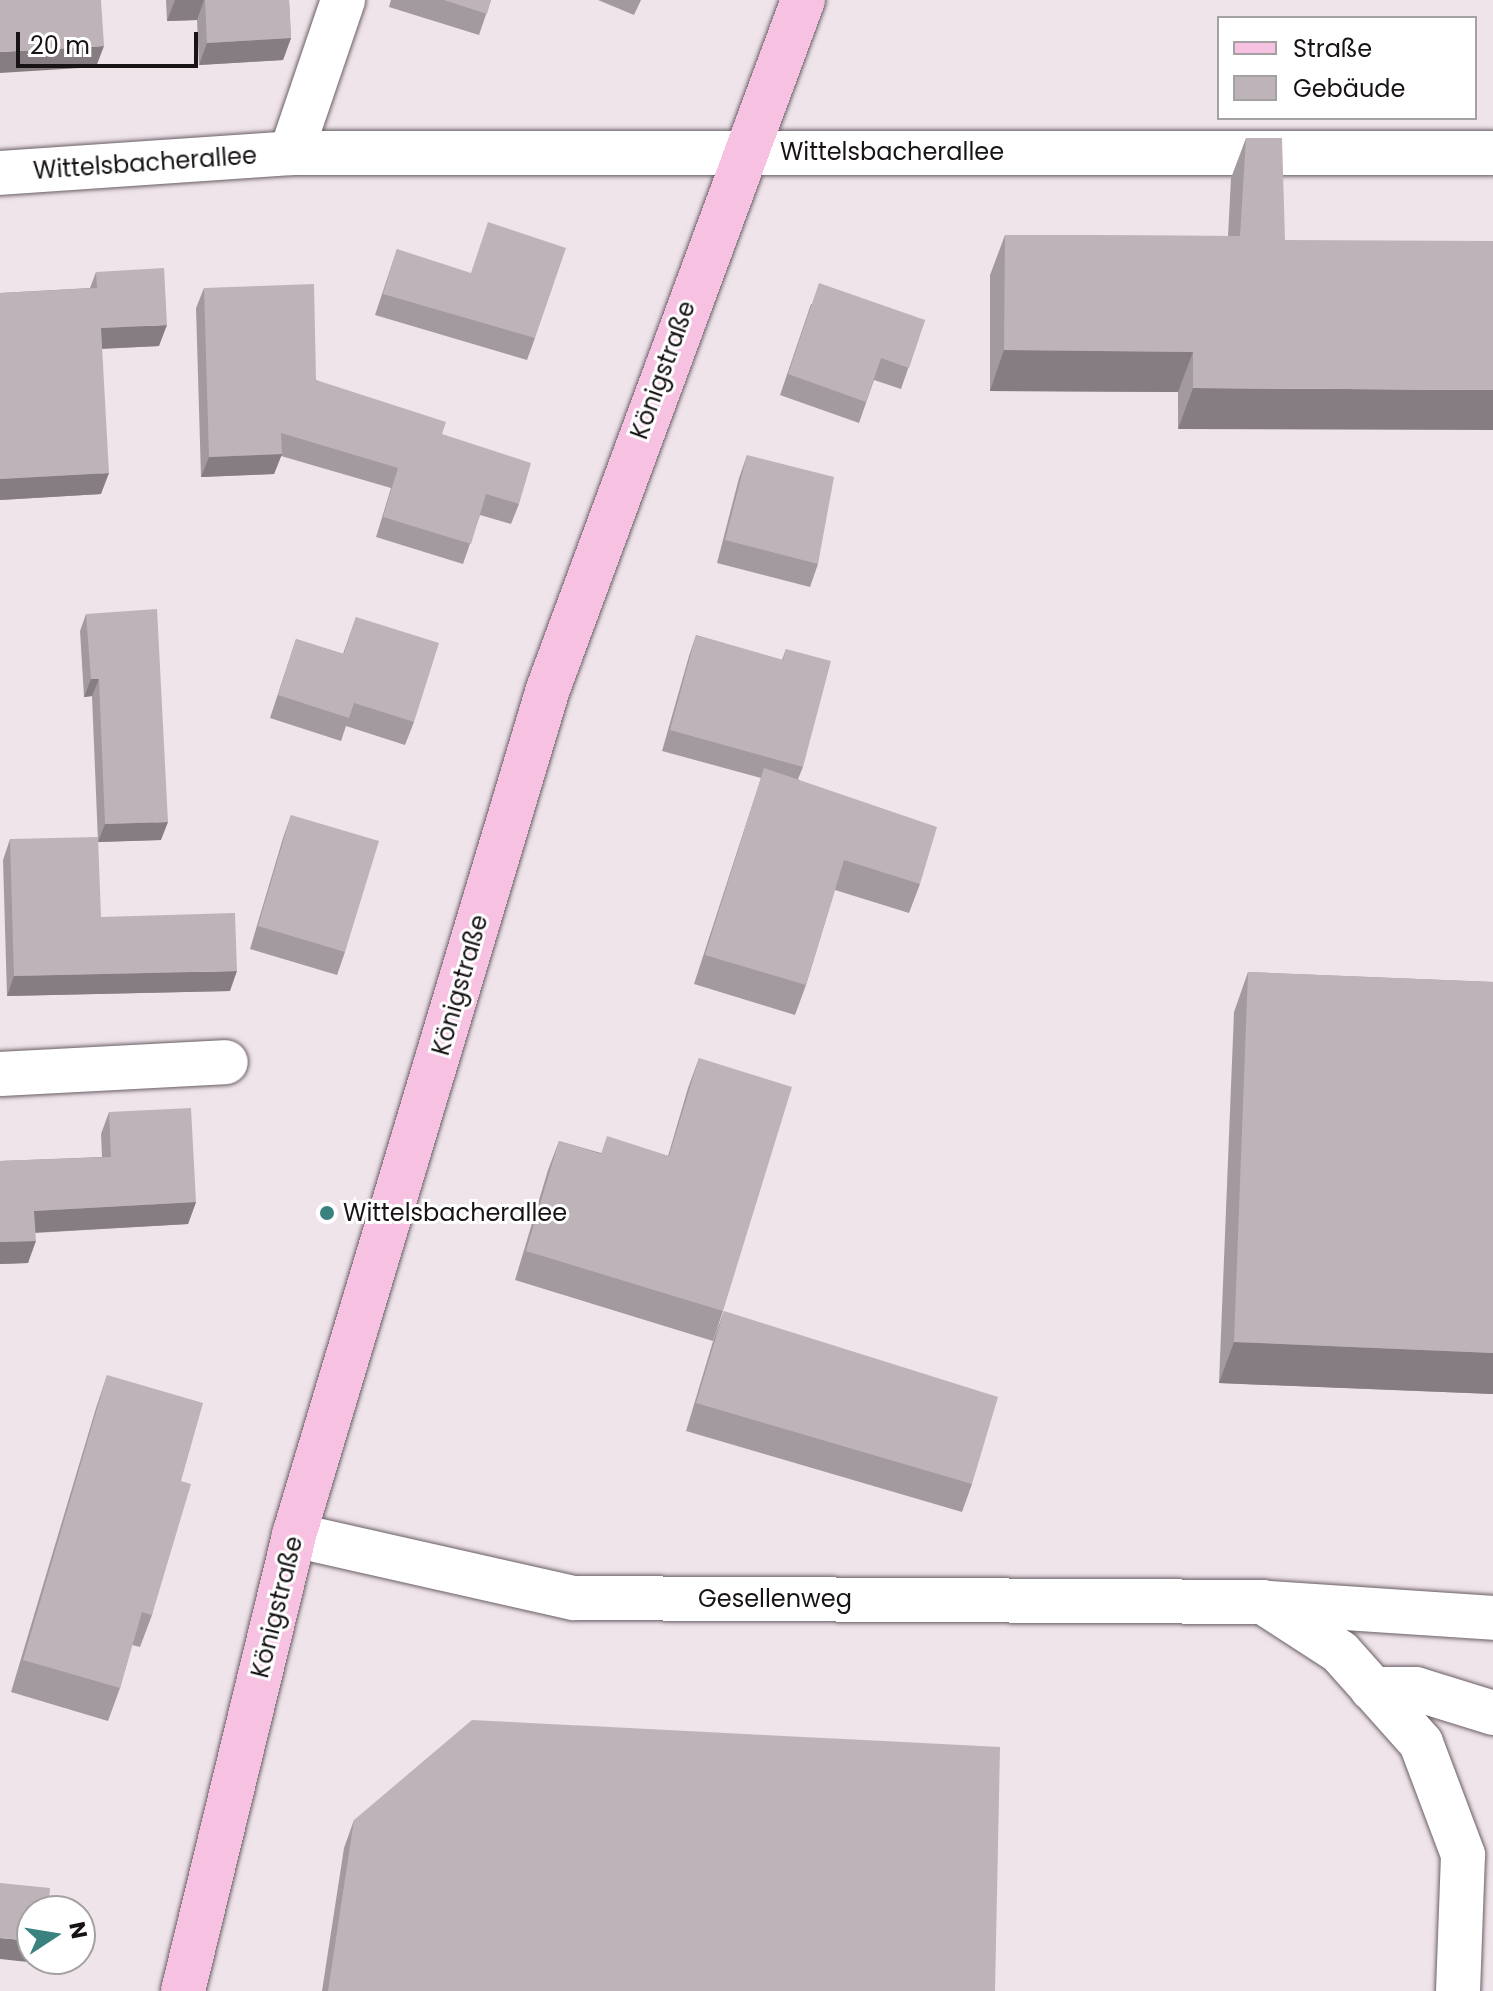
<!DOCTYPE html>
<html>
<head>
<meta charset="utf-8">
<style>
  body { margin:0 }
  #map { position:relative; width:1493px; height:1991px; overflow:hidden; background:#f0e4eb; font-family:Poppins,sans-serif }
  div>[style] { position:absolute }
  .roads { filter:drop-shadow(0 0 2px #695f65) drop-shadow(0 0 2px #695f65) }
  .minor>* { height:44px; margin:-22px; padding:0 22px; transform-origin:22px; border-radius:22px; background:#fff }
  .major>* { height:44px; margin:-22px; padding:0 22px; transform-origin:22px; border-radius:22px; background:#f7c1e2 }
  .wall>* { inset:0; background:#a39a9f }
  .shaded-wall>* { inset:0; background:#857d82 }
  .building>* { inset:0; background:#beb3b9 }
  .dots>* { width:22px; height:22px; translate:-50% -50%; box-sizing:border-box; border:4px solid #fff; border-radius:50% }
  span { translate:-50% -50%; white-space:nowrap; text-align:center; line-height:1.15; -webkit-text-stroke:6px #fff; paint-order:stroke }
  .street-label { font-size:24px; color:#181416 }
  .poi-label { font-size:24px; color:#181416 }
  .left { translate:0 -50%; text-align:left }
  .legend { position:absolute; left:1217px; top:16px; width:260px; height:104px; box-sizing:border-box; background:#fff; border:2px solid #a3a1a2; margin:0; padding:10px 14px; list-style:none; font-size:24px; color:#181416 }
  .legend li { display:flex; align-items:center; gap:16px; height:40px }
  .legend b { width:40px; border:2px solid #a3a1a2 }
  .north { position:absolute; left:16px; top:1895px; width:80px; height:80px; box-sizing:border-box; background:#fff; border:2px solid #a3a1a2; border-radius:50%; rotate:78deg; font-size:22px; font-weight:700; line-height:32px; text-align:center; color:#181416 }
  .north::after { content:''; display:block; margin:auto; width:28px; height:36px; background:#3a8280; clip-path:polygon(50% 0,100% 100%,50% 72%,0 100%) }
  .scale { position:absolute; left:16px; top:32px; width:182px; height:36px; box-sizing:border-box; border:4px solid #181416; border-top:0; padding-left:10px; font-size:24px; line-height:28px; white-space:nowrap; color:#181416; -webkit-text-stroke:6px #fff; paint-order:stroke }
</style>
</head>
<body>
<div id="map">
  <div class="roads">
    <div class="minor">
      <i style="left:291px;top:153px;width:162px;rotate:-71.2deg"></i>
      <i style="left:0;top:173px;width:292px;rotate:-3.9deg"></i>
      <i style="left:291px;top:153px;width:1202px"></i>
      <i style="left:0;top:1074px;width:226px;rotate:-3deg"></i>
      <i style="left:294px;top:1535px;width:287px;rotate:12.7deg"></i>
      <i style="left:574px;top:1598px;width:689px;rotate:0.33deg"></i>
      <i style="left:1263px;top:1602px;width:92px;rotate:33deg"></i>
      <i style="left:1340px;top:1652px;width:122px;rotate:48.3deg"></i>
      <i style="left:1421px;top:1743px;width:120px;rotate:69.4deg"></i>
      <i style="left:1463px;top:1855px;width:136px;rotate:92.1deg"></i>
      <i style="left:1269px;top:1603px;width:225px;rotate:3.8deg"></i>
      <i style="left:1372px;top:1689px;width:44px"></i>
      <i style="left:1416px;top:1689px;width:81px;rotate:17.3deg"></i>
    </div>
    <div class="major">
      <i style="left:183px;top:1991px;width:469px;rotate:-76.3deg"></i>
      <i style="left:294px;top:1535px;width:883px;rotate:-73.29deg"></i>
      <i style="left:548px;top:689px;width:735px;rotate:-69.69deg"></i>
    </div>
  </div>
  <div class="wall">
    <i style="clip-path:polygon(166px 0,289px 0,291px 38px,283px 60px,199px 65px,197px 20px,167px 21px)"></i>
    <i style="clip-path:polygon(391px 0,491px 0,479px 35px,389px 7px)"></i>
    <i style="clip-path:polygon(598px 0,641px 0,634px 15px)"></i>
    <i style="clip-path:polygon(1246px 138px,1285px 240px,1178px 429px,1178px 392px,990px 391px,990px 275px,1005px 235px,1228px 236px,1231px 178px)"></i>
    <i style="clip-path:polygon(397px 249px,535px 338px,527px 360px,375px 315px)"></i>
    <i style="clip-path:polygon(96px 272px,159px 346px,102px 349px,101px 494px,0 500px,0 293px,90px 288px)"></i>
    <i style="clip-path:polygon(204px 288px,316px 380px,442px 434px,519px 504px,511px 524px,480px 515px,463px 564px,376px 537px,391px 488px,281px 456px,274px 474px,201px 477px,196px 308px)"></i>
    <i style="clip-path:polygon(811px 304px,925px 320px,901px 389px,874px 380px,859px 423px,780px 395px)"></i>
    <i style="clip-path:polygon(747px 455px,818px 564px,810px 587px,717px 563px,739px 478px)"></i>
    <i style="clip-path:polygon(86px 614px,161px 840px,98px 842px,92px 696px,84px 697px,80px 631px)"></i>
    <i style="clip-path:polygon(356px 617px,414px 722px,405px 745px,346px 726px,341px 741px,270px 718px,296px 639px,343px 654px)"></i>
    <i style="clip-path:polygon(696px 635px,782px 660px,786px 649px,803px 767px,798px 779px,920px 884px,909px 913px,835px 890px,806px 985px,795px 1015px,694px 984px,761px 778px,662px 751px,689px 656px)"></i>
    <i style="clip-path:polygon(291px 815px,345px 952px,337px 975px,250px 949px,283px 838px)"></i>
    <i style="clip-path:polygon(10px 839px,101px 917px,230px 991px,7px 996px,3px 860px)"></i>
    <i style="clip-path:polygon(1248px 972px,1493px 982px,1493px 1394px,1219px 1383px,1234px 1012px)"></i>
    <i style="clip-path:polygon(699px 1058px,723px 1311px,713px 1341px,515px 1280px,548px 1170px,559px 1141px,601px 1153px,668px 1156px,688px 1088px)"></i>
    <i style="clip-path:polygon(109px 1112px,196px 1202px,188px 1224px,35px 1233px,28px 1263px,0 1264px,0 1161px,102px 1157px,101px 1134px)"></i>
    <i style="clip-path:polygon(724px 1311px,972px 1484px,962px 1512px,686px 1431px,714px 1338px)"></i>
    <i style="clip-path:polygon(107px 1375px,181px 1481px,152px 1615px,140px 1647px,132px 1645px,120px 1688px,108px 1721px,11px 1692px,96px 1408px)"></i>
    <i style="clip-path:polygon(354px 1820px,995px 1991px,322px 1991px,344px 1848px)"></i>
  </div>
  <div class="shaded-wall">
    <i style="clip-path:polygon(175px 0,204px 0,197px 20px,167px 21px)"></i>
    <i style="clip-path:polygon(291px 38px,283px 60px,199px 65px,207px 43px)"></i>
    <i style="clip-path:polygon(104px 46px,96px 67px,0 73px,0 52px)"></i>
    <i style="clip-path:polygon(167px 325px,159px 346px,93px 349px,101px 328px)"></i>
    <i style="clip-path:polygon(1004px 350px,1193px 352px,1178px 392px,990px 391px)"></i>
    <i style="clip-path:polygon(1193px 388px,1493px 390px,1493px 430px,1178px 429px)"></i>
    <i style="clip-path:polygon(282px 454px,274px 474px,201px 477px,209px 457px)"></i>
    <i style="clip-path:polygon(109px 473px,101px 494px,0 500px,0 479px)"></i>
    <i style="clip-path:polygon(91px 679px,99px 679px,92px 696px,84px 697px)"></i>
    <i style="clip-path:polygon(168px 822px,161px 840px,98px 842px,105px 824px)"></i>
    <i style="clip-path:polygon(237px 971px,230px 991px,7px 996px,14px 976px)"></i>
    <i style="clip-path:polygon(196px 1202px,188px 1224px,26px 1233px,34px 1211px)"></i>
    <i style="clip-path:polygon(36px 1241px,28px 1263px,0 1264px,0 1242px)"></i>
    <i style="clip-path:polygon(1234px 1342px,1493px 1353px,1493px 1394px,1219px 1383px)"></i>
    <i style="clip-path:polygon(0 1938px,32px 1941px,32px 1959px,39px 1959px,37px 1963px,0 1959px)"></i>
  </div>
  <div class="building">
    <i style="clip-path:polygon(0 0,101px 0,104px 46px,0 52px)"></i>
    <i style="clip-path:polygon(205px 0,289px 0,291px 38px,207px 43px)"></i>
    <i style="clip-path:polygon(444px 0,491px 0,487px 14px)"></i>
    <i style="clip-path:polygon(1246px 138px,1282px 138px,1285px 240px,1493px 241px,1493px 390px,1193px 388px,1193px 352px,1004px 350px,1005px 235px,1240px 236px)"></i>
    <i style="clip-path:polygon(488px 222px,566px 248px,535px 338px,383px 294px,397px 249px,471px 273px)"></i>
    <i style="clip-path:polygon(164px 268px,167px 325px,101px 328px,109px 473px,0 479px,0 293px,97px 288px,96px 272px)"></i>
    <i style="clip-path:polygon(819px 283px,925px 320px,909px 368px,881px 358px,866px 402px,788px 374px)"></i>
    <i style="clip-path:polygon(314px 284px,316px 380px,446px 422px,442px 434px,531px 463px,519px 504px,486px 494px,471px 544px,383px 517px,398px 468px,281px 433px,282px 454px,209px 457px,204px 288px)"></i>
    <i style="clip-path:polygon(747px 455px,834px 477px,818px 564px,725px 540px)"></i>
    <i style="clip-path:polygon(157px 609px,168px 822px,105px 824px,99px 679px,91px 679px,86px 614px)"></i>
    <i style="clip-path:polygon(356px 617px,439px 643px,414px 722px,354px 703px,349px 718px,278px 695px,296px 639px,344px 654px)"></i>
    <i style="clip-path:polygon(696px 635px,783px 660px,786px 649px,831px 661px,803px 767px,670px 730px)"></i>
    <i style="clip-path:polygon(764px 768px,937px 827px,920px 884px,844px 860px,806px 985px,705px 955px)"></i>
    <i style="clip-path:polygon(291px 815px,379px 841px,345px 952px,258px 926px)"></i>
    <i style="clip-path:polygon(98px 837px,101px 917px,235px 913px,237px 971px,14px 976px,10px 839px)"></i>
    <i style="clip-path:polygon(1248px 972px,1493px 982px,1493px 1353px,1234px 1342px)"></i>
    <i style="clip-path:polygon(699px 1058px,792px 1087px,723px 1311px,526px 1251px,559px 1141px,601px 1154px,607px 1136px,669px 1156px)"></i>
    <i style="clip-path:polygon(191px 1108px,196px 1202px,34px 1211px,36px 1241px,0 1242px,0 1161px,111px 1157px,109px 1112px)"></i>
    <i style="clip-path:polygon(724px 1311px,998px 1397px,972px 1484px,696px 1403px)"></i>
    <i style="clip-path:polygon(107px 1375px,203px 1403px,181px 1481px,191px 1484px,152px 1615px,142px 1612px,120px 1688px,23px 1660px)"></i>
    <i style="clip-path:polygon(472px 1720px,1000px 1747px,995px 1991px,328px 1991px,354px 1820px)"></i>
    <i style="clip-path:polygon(0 1883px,50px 1888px,48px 1911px,32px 1911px,32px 1941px,0 1938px)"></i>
  </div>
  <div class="dots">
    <i style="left:327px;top:1213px;background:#3a8280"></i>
  </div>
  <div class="street-label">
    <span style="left:892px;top:152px">Wittelsbacherallee</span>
    <span style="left:145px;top:163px;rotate:-4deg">Wittelsbacherallee</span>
    <span style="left:663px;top:370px;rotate:-70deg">Königstraße</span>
    <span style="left:460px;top:985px;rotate:-74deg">Königstraße</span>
    <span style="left:775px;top:1599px">Gesellenweg</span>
    <span style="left:277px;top:1607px;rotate:-76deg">Königstraße</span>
  </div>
  <div class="poi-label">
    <span class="left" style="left:343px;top:1213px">Wittelsbacherallee</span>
  </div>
  <ul class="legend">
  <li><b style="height:10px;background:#f7c1e2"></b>Straße</li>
  <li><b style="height:22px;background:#beb3b9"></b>Gebäude</li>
  </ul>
  <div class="north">N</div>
  <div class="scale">20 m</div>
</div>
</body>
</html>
